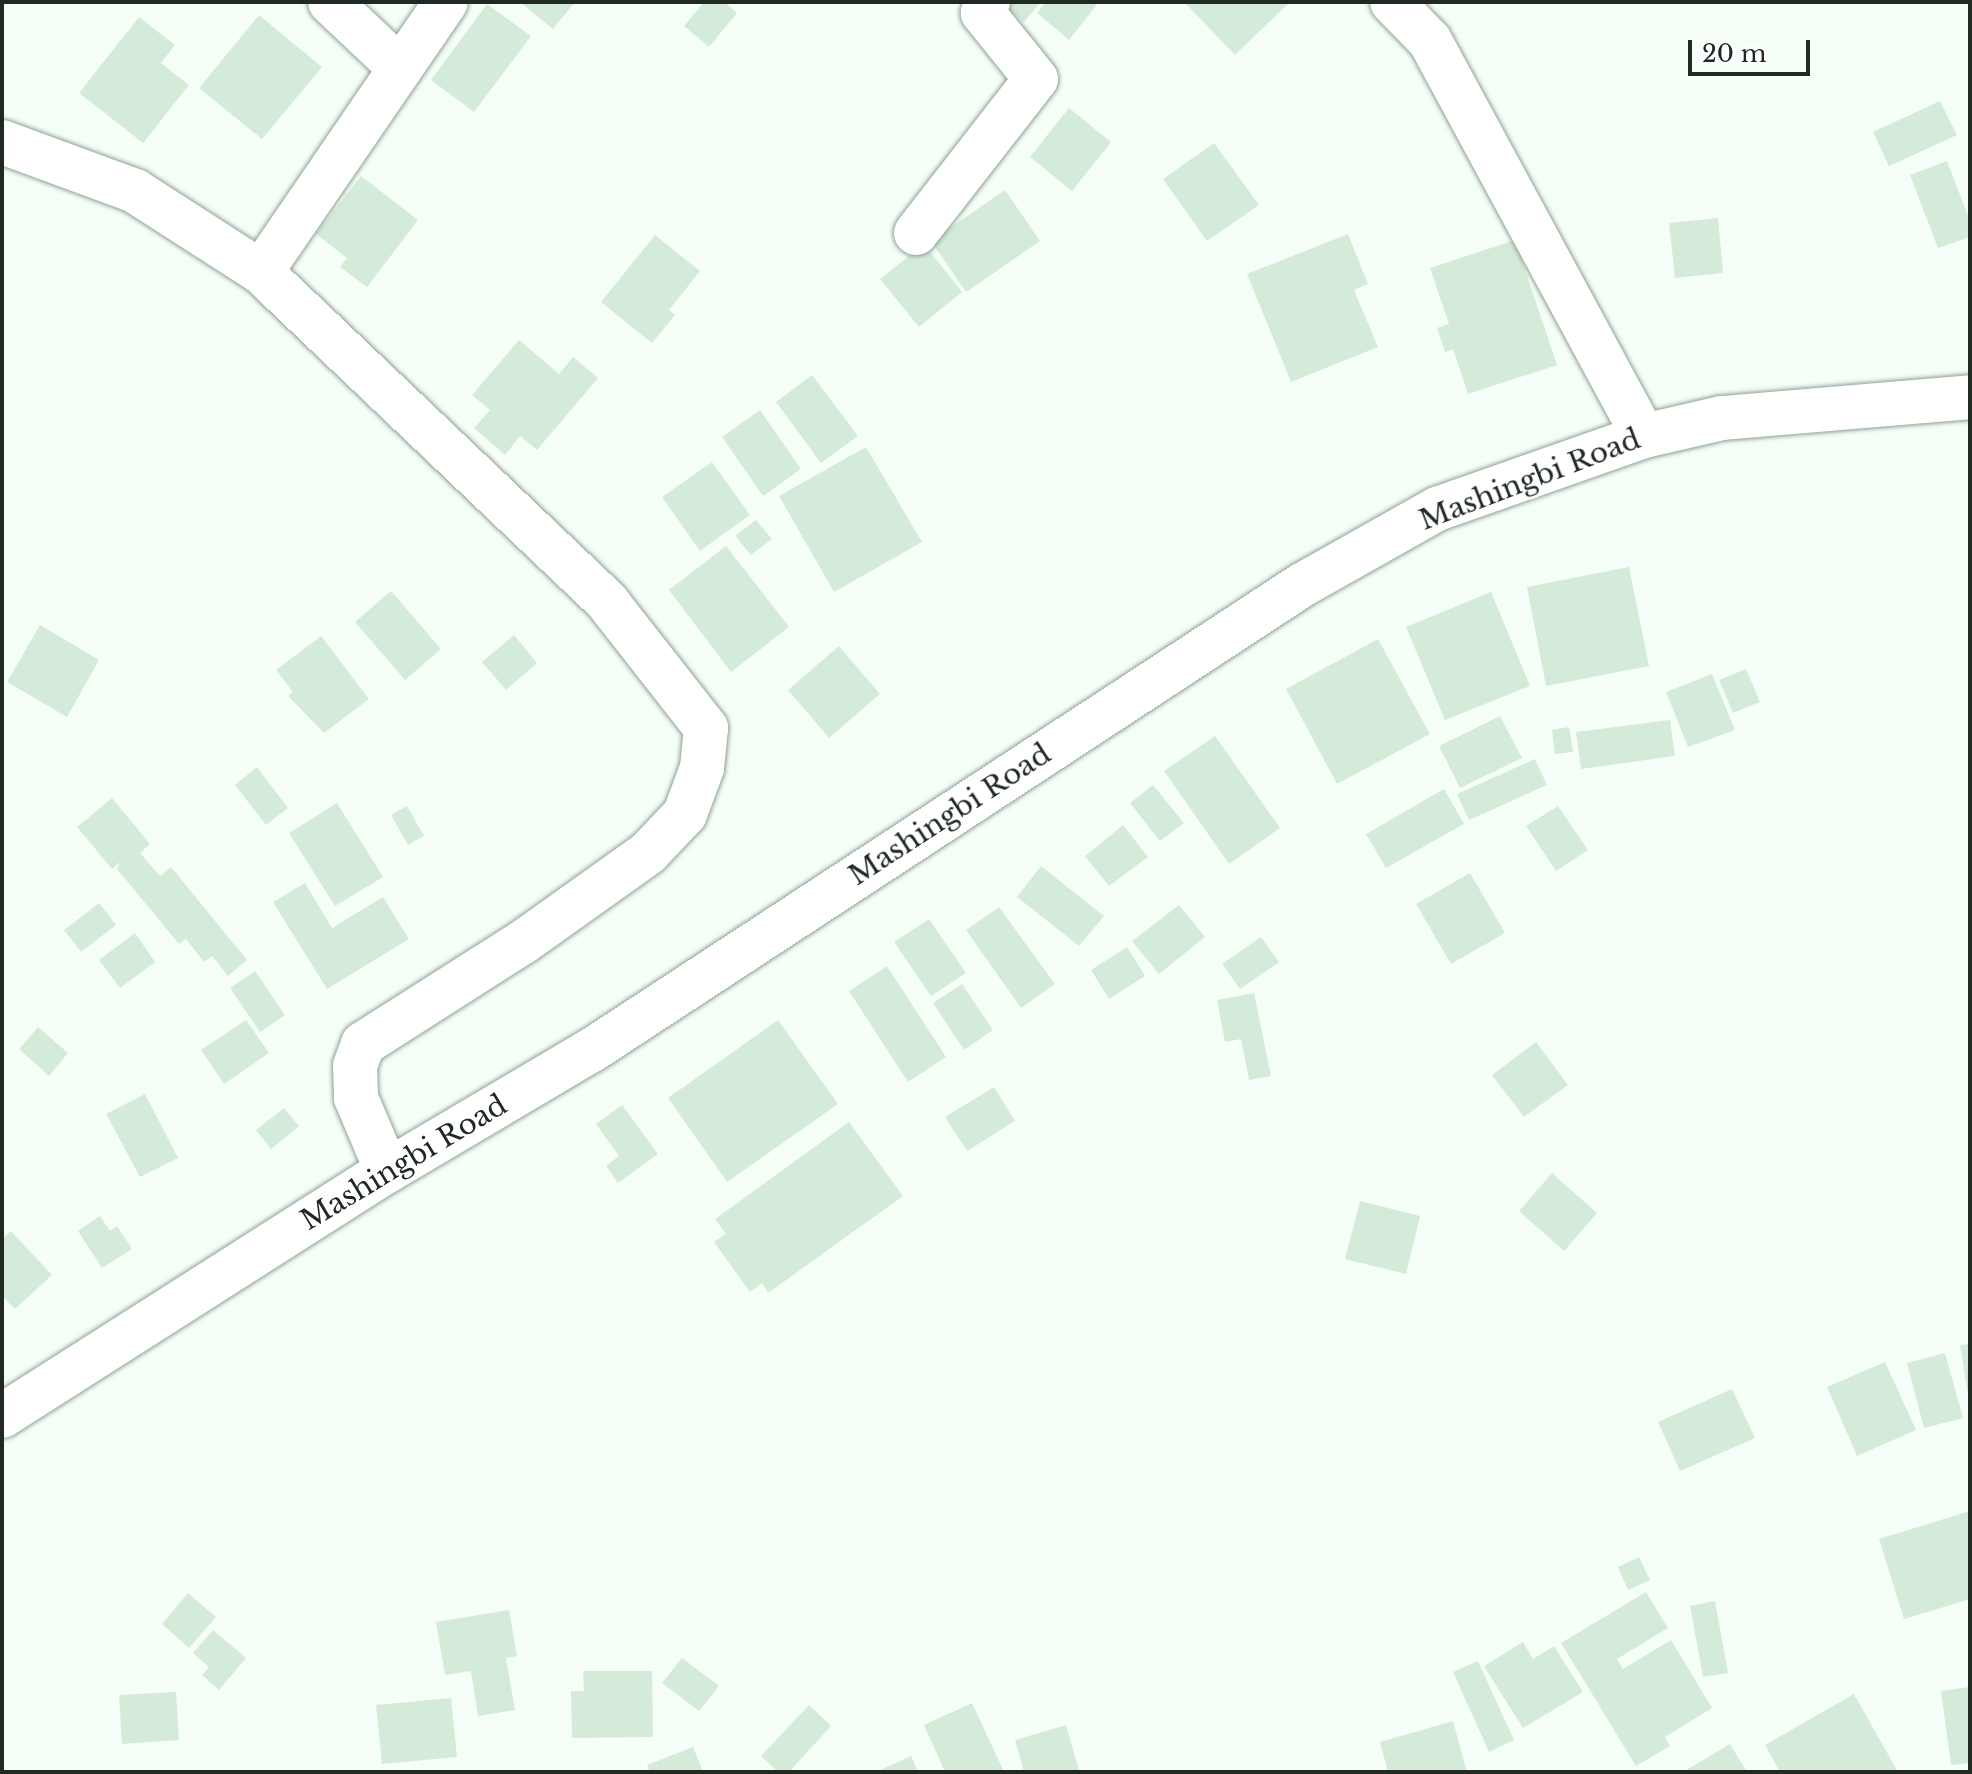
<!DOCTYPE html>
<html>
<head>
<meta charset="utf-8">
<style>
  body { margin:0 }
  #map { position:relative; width:1972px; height:1774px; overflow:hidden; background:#f5fef7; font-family:"Libre Baskerville",serif }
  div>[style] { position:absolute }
  .building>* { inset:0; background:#d4ebda }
  .roads { filter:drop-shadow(0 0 2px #8da393) drop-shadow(0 0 2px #8da393) }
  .minor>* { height:44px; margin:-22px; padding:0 22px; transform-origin:22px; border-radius:22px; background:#fff }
  .major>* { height:44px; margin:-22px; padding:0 22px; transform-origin:22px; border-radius:22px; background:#fff }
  span { translate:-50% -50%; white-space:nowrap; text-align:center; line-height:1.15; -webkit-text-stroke:6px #fff; paint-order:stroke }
  .street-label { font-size:28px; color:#202922 }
  .frame { position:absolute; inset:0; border:4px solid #202922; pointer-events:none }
  .scale { position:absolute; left:1688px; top:40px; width:122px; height:36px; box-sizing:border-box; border:4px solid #202922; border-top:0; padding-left:10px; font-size:24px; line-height:28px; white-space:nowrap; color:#202922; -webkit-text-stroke:6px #fff; paint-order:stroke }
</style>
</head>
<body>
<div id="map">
  <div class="building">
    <i style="clip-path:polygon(520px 2px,575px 2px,553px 29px)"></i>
    <i style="clip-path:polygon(704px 2px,724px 2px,737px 13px,709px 47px,684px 26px)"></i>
    <i style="clip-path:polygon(998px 2px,1041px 2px,1024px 22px)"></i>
    <i style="clip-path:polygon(1046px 2px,1099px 2px,1069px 40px,1037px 13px)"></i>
    <i style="clip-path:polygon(1184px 2px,1290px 2px,1235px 55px)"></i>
    <i style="clip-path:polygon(487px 4px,531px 36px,474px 112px,431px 80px)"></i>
    <i style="clip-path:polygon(259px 15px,322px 67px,262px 139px,199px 88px)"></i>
    <i style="clip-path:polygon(139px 17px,175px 45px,161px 63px,189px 85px,143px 143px,79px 93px)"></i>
    <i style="clip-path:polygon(1940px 101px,1957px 135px,1889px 166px,1873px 132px)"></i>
    <i style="clip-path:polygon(1069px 108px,1111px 142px,1072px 191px,1030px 157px)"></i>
    <i style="clip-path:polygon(1214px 143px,1259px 205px,1207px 241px,1163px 179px)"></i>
    <i style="clip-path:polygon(1947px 161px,1970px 221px,1970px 237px,1938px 248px,1910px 175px)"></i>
    <i style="clip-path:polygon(361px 176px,418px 220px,367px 287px,340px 267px,347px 258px,316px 234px)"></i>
    <i style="clip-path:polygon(1005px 190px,1040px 241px,966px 292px,931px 241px)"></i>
    <i style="clip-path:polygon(1718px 218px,1723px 273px,1675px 278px,1669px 223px)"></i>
    <i style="clip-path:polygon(1348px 234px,1368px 284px,1354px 290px,1378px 347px,1291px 382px,1247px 274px)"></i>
    <i style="clip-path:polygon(655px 235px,700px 271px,669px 310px,675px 315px,652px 343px,601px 302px)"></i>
    <i style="clip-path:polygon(1515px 240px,1557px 365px,1468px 394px,1453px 349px,1445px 352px,1437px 328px,1449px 324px,1430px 268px)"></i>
    <i style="clip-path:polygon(924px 244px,962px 292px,919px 327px,880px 279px)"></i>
    <i style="clip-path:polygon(519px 340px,559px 374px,573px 357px,598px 378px,537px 450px,520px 436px,505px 455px,474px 428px,490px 410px,472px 395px)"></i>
    <i style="clip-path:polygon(812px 375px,858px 436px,821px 463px,776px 402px)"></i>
    <i style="clip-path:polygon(760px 410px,801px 469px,763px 496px,722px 437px)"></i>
    <i style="clip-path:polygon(866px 447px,922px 542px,834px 592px,779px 496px)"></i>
    <i style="clip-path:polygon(712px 462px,750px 515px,700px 551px,662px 497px)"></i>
    <i style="clip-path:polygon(756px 520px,772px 539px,751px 555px,735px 536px)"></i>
    <i style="clip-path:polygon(726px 546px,789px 627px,731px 672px,669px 590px)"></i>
    <i style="clip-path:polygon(1629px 567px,1649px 666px,1546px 686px,1527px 587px)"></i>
    <i style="clip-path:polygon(391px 591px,441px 649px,405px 680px,355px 622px)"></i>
    <i style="clip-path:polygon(1491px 592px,1530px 686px,1445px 720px,1406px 627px)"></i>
    <i style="clip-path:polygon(40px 625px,99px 660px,67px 717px,7px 682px)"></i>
    <i style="clip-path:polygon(514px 635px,537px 663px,506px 690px,482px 662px)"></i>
    <i style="clip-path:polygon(321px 636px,369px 699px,324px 733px,288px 696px,293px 692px,276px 670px)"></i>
    <i style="clip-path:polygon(1378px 639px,1430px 734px,1337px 784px,1286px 689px)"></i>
    <i style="clip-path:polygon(839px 646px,880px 694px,829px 738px,788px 690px)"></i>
    <i style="clip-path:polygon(1746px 669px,1760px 702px,1733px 713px,1719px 680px)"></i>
    <i style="clip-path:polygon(1712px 674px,1735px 730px,1688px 747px,1666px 692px)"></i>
    <i style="clip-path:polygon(1500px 716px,1522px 758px,1460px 788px,1439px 746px)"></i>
    <i style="clip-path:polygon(1670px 720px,1675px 756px,1581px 769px,1576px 732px)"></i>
    <i style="clip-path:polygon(1569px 727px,1573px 752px,1555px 754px,1552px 730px)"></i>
    <i style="clip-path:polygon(1215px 736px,1280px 828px,1229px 864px,1164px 771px)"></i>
    <i style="clip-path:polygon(1535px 759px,1547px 785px,1469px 820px,1457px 794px)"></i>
    <i style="clip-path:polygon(257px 767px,288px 808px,266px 825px,235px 785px)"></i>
    <i style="clip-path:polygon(1153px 785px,1184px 823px,1160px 841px,1130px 803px)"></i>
    <i style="clip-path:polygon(1444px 789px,1464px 824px,1386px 868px,1366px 834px)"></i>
    <i style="clip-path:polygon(112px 798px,150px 844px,140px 853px,160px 876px,171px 867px,247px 960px,228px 976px,212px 956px,204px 962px,186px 939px,179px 944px,117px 869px,120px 862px,112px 869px,77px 827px)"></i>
    <i style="clip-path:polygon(337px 803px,383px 877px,335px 906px,289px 833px)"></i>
    <i style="clip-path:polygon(407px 806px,424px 836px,408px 845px,391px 815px)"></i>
    <i style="clip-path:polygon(1558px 806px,1588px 850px,1556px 871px,1526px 826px)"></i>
    <i style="clip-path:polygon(1123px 825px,1148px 857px,1109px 886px,1085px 856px)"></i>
    <i style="clip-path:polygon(1041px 866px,1104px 916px,1079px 946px,1017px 897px)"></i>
    <i style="clip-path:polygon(1470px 873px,1505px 933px,1451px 964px,1416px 904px)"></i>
    <i style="clip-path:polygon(305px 883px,332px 928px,383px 897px,409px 939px,327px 989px,273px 902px)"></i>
    <i style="clip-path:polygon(99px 903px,116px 925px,81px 952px,64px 930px)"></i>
    <i style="clip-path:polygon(1179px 905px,1205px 937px,1159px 974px,1132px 941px)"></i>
    <i style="clip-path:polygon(999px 907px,1055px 984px,1021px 1008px,966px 930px)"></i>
    <i style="clip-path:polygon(929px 919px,966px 973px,931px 996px,894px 942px)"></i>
    <i style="clip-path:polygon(135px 933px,155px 962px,120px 988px,99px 960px)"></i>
    <i style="clip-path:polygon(1261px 937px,1279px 962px,1240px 989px,1222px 964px)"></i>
    <i style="clip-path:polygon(1127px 947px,1145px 976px,1109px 999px,1091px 970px)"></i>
    <i style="clip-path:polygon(887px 966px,946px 1057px,908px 1082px,849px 991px)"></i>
    <i style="clip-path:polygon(255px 971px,285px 1015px,260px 1032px,230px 988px)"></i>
    <i style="clip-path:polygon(962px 984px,993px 1030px,964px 1050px,933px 1003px)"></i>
    <i style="clip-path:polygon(1254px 993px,1271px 1076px,1249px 1080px,1241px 1039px,1225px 1042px,1217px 1000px)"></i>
    <i style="clip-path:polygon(246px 1020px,269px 1053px,224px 1084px,201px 1050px)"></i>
    <i style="clip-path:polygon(778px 1020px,838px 1104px,727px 1182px,668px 1098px)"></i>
    <i style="clip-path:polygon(38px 1027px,68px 1053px,49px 1076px,19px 1049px)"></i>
    <i style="clip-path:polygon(1536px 1042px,1568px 1085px,1524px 1117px,1492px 1075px)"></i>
    <i style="clip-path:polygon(994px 1087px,1015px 1121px,967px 1151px,945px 1117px)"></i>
    <i style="clip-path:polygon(145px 1094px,178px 1158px,140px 1177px,106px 1114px)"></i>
    <i style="clip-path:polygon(622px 1105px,658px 1154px,618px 1183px,606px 1166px,619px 1156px,596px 1124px)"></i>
    <i style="clip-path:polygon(284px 1108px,299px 1126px,271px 1149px,256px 1130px)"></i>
    <i style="clip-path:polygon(849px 1122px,903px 1196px,768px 1293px,762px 1283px,750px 1292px,714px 1242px,726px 1234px,715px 1219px)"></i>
    <i style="clip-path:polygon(1552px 1173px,1597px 1213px,1564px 1251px,1519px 1211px)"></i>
    <i style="clip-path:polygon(1360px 1201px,1420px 1216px,1406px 1274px,1345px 1259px)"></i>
    <i style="clip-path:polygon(100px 1216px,110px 1231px,117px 1226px,132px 1249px,102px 1268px,78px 1231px)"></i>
    <i style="clip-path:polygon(11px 1231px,52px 1275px,15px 1309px,2px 1296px,2px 1239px)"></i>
    <i style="clip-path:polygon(1970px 1344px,1970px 1394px,1968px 1395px,1960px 1345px)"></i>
    <i style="clip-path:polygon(1945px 1353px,1963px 1418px,1924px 1428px,1907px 1363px)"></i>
    <i style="clip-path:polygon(1885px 1362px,1916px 1430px,1857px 1456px,1827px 1387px)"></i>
    <i style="clip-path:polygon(1732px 1389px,1755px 1438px,1680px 1471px,1658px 1422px)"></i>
    <i style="clip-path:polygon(1970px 1511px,1970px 1599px,1904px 1619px,1879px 1539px)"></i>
    <i style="clip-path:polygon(1639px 1557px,1650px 1580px,1628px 1590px,1618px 1567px)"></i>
    <i style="clip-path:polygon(1646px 1592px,1668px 1628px,1617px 1659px,1623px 1669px,1671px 1640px,1712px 1708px,1665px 1737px,1670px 1746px,1636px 1766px,1561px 1643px)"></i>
    <i style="clip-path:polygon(188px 1593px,216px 1617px,189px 1648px,162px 1624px)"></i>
    <i style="clip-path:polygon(1715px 1601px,1728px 1673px,1703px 1677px,1690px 1606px)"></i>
    <i style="clip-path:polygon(509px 1610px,517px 1656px,506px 1658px,515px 1710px,478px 1716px,471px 1671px,445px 1675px,436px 1622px)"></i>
    <i style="clip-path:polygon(213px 1630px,246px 1658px,219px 1690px,202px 1675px,209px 1667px,193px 1653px)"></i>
    <i style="clip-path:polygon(1523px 1642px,1533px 1659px,1554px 1646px,1583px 1692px,1523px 1728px,1484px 1666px)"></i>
    <i style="clip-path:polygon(682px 1658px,719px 1686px,699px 1711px,662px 1683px)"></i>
    <i style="clip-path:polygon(1478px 1661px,1514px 1740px,1489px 1752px,1453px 1672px)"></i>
    <i style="clip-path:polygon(583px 1671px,652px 1671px,653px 1737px,572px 1738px,571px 1691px,584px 1691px)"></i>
    <i style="clip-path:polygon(1970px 1687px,1970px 1763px,1951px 1765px,1941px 1691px)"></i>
    <i style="clip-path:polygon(176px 1692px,179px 1740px,122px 1744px,119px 1695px)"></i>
    <i style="clip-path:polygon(1854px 1694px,1898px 1772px,1780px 1772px,1765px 1745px)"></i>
    <i style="clip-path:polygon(451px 1698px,457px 1757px,382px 1764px,376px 1705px)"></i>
    <i style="clip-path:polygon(972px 1703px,1004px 1772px,945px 1772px,924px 1725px)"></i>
    <i style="clip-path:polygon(809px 1705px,831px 1726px,789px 1772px,778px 1772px,761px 1756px)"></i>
    <i style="clip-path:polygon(1453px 1721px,1467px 1772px,1388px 1772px,1380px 1742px)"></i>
    <i style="clip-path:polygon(1066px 1725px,1079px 1770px,1024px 1772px,1015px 1740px)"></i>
    <i style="clip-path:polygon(1730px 1744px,1747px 1772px,1683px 1772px)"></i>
    <i style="clip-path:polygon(693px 1747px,703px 1772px,650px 1772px,647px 1765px)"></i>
    <i style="clip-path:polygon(911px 1756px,918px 1772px,876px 1772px)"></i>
  </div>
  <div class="roads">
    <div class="minor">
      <i style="left:330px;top:2px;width:96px;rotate:43.3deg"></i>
      <i style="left:1392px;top:2px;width:54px;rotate:45.7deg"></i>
      <i style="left:1430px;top:41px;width:449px;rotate:61.6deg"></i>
      <i style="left:2px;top:142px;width:142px;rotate:20.2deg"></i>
      <i style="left:135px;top:191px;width:150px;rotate:32.7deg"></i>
      <i style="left:261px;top:272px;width:480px;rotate:43.6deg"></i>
      <i style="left:608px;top:603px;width:159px;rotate:51.9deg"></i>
      <i style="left:706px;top:728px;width:40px;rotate:95.7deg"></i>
      <i style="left:702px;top:768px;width:49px;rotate:110.3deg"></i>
      <i style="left:685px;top:814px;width:54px;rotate:133.5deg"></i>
      <i style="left:648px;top:853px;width:153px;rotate:144.5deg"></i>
      <i style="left:523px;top:942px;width:190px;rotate:147.5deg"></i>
      <i style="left:363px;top:1044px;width:23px;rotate:110deg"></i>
      <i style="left:355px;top:1066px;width:32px;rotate:88deg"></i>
      <i style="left:356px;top:1098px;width:79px;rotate:67deg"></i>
      <i style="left:916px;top:233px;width:195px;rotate:-52.1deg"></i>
      <i style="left:1036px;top:79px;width:85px;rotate:-128.8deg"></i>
      <i style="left:983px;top:13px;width:12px;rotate:-66deg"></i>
      <i style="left:261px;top:272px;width:327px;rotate:-55.6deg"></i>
    </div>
    <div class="major">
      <i style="left:2px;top:1416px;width:456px;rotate:-32.5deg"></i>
      <i style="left:387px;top:1171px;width:238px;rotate:-30.6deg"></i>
      <i style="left:592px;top:1050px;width:849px;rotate:-33.22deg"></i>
      <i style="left:1302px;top:585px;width:155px;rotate:-29.4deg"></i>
      <i style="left:1437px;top:509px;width:219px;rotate:-19.4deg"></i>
      <i style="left:1644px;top:436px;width:80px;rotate:-13deg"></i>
      <i style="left:1722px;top:418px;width:249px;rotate:-4.8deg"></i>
    </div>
  </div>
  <div class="street-label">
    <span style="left:1530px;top:480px;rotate:-21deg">Mashingbi Road</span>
    <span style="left:950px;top:815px;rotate:-33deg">Mashingbi Road</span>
    <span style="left:404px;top:1163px;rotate:-31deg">Mashingbi Road</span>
  </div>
  <div class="frame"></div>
  <div class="scale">20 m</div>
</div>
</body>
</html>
